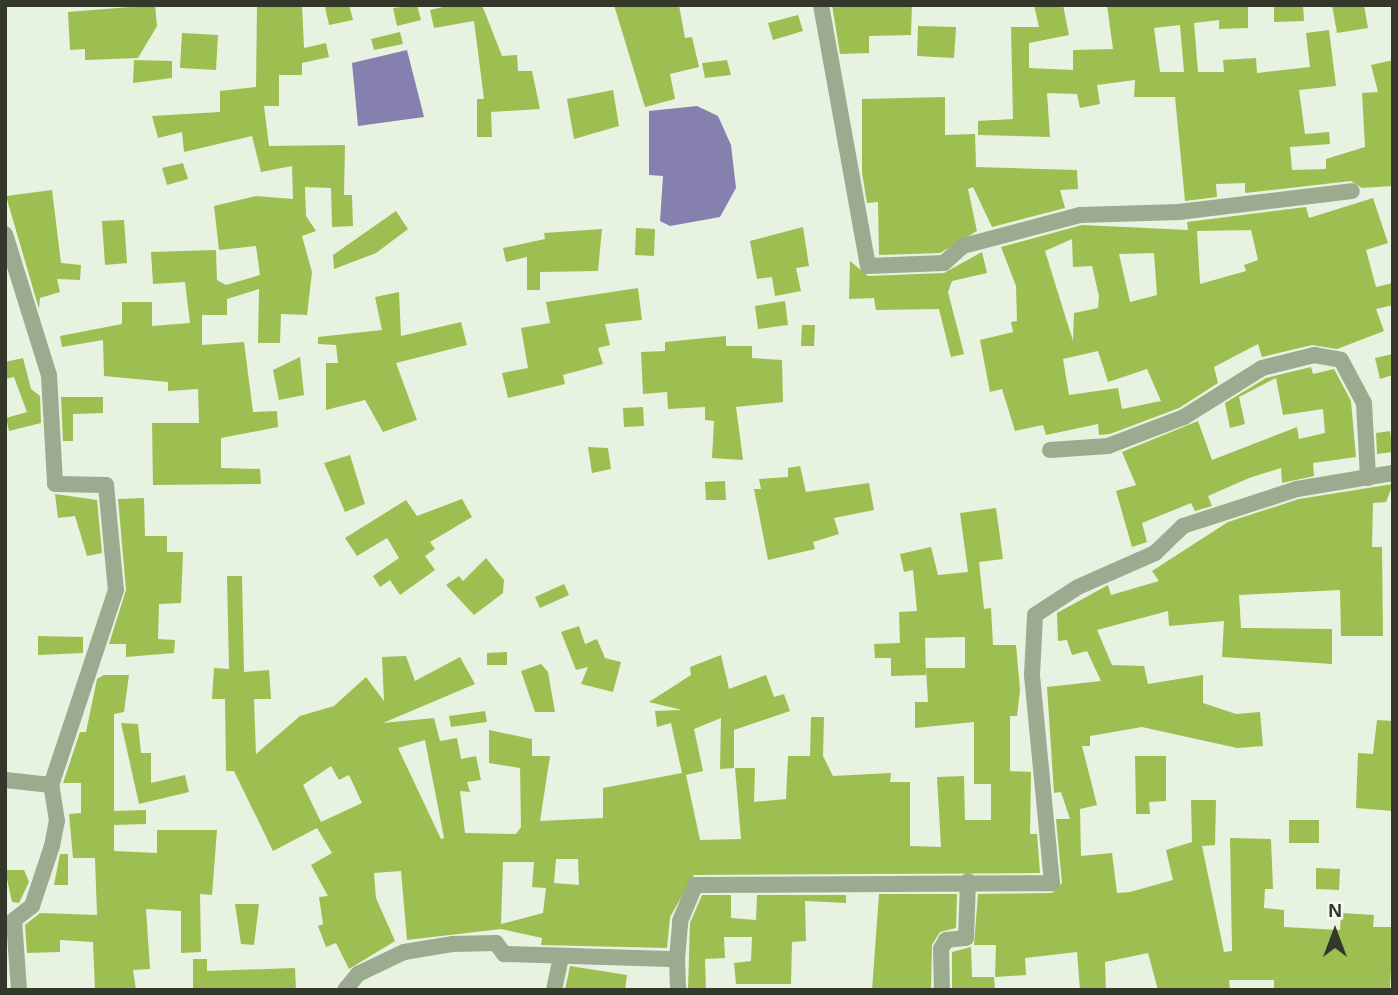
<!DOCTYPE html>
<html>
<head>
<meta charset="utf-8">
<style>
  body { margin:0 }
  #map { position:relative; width:1398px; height:995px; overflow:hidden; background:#e7f2e0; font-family:Arial,sans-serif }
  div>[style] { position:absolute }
  .water>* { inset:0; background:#8580ae }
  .building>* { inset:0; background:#9dbf51 }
  .minor>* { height:16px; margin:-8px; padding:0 8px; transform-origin:8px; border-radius:8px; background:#9caa90 }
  span { translate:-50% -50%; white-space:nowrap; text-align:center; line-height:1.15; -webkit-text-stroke:6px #f2faed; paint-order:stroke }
  .frame { position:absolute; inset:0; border:7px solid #33382b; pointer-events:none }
  .north { position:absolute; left:1300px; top:897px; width:70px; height:70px; -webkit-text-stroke:5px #f2faed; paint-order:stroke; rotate:0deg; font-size:19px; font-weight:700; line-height:28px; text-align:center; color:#33382b }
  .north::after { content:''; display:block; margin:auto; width:24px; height:32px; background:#33382b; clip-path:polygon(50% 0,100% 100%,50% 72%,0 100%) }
</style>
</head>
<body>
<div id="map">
  <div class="water">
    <i style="clip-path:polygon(407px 50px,424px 117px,358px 126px,352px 63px)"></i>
    <i style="clip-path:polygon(697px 106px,718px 116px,731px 145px,736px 188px,720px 217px,670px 226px,660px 221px,663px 176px,649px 175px,649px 111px)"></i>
  </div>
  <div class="building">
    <i style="clip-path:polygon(155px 5px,157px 26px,138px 58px,85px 60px,85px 49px,70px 50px,68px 12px)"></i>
    <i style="clip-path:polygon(257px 5px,302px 5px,304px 48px,326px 43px,329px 57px,302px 63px,302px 75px,279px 75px,279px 106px,264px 106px,269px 146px,345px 145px,344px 195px,352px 195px,353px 226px,332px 227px,331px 188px,305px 187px,306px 216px,316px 231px,302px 236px,312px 272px,307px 315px,281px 314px,280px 343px,258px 343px,259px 289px,227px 299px,227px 315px,202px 315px,202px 345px,244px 342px,253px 412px,277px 411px,278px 427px,221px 438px,221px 468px,260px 469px,261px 484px,153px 485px,152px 423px,199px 423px,198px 389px,168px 391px,168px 382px,104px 376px,103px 340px,62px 347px,60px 336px,122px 324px,122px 302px,152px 302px,152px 326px,190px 323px,185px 282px,153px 284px,151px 252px,216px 250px,217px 280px,226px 285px,260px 275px,256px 246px,219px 250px,214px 206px,256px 196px,293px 199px,292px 166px,261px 172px,252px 136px,184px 152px,182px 132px,158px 138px,152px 116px,220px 112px,220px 91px,256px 87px)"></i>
    <i style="clip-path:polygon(332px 5px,349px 5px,353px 20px,329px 25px,325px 7px)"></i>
    <i style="clip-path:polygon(417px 5px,421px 20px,397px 26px,393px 8px)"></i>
    <i style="clip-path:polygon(452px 5px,482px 5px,502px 56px,517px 55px,518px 71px,532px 71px,540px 109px,491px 112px,492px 137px,477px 137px,477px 99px,484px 99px,474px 21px,434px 28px,430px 10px)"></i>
    <i style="clip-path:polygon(614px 5px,679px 5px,685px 38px,692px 37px,699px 67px,670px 74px,675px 99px,645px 107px)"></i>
    <i style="clip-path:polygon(832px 5px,912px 5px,911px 35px,869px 36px,869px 53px,840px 54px)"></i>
    <i style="clip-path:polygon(evenodd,1034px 5px,1063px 5px,1069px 35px,1029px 43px,1029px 68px,1073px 70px,1073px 50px,1113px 49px,1107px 5px,1248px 5px,1248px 28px,1219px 29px,1219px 20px,1194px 23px,1198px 72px,1224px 72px,1223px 60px,1256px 58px,1257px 73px,1310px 67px,1306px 33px,1329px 30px,1336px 86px,1299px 90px,1305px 134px,1329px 132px,1330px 144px,1290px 147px,1292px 170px,1326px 169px,1326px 159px,1365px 147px,1362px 93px,1378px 92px,1371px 65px,1393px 60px,1393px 186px,1362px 188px,1351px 181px,1245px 193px,1245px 183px,1216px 184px,1217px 197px,1185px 201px,1175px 97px,1134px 97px,1135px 80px,1097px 85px,1100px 104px,1080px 108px,1077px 94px,1047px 93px,1050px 137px,978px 135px,978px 121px,1013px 119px,1011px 27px,1039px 27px,1034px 5px,1180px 25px,1184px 72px,1160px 72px,1154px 28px,1180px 25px)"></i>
    <i style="clip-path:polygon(1274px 5px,1303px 5px,1304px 21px,1274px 22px)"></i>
    <i style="clip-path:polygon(1332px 5px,1364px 5px,1368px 28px,1337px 33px)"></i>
    <i style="clip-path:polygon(798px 15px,803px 31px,773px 40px,768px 23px)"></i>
    <i style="clip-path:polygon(918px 26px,956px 27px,954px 58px,917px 56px)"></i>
    <i style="clip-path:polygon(400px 32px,403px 44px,374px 50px,371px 39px)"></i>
    <i style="clip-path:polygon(182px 33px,218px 35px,216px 70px,180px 68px)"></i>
    <i style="clip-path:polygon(134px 60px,172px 61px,172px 78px,133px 83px)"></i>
    <i style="clip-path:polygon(727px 60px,731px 75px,705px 78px,702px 63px)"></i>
    <i style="clip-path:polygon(613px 90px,619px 126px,574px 139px,567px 99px)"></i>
    <i style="clip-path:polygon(945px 97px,945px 135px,975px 134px,976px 167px,1077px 170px,1078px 189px,1060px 190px,1065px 208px,992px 227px,973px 187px,968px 189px,977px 231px,940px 253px,879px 255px,878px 202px,867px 203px,862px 173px,862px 99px)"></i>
    <i style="clip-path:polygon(183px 163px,188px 179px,167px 185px,162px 168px)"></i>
    <i style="clip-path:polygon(52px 190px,61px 263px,81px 265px,80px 280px,57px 279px,60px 292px,40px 298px,39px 309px,6px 196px)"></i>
    <i style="clip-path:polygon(evenodd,1373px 198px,1388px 243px,1366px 250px,1376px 287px,1393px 283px,1393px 305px,1376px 309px,1384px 331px,1337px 349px,1312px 345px,1262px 357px,1258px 344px,1214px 367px,1218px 383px,1179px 408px,1110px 434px,1099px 435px,1098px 424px,1046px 435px,1043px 425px,1015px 431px,1002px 389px,990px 392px,980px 340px,1013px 332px,1011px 322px,1017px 321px,1016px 286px,1001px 247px,1082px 225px,1188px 230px,1187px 222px,1306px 207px,1309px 218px,1373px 198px,1251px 230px,1258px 260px,1244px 265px,1246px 271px,1200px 284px,1197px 231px,1251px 230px,1373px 198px,1072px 239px,1073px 267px,1092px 266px,1099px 296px,1098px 308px,1074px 313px,1073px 341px,1045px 251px,1072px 239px,1373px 198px,1154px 253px,1157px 295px,1130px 302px,1119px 254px,1154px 253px,1373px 198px,1098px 351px,1108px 382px,1147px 369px,1161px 401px,1122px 409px,1118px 388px,1069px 395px,1063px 359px,1098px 351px)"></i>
    <i style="clip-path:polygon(396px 211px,408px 229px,376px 253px,334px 269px,333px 255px)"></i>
    <i style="clip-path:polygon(124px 220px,127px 263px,105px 265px,102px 221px)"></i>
    <i style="clip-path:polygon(803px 227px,809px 266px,796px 268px,801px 291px,775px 296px,772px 277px,757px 279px,750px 241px)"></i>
    <i style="clip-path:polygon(636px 228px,655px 229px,654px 256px,635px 255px)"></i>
    <i style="clip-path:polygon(602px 229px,598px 271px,540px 272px,540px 290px,527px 290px,527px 257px,506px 262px,503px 248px,545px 239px,544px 233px)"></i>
    <i style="clip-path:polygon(982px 252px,987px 273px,952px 281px,948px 292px,964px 354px,951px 357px,939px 309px,876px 310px,874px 298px,849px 299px,850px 261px,868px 276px,944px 273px)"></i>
    <i style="clip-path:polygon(638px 288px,642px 320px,605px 324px,610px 345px,598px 348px,603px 364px,563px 375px,565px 384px,508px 398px,502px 373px,528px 368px,521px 328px,550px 323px,546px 302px)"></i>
    <i style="clip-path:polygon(399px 292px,401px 336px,461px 322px,467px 345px,396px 363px,417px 420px,383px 432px,365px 400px,326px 410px,326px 363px,338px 363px,336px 345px,318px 344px,318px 337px,382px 330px,375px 297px)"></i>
    <i style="clip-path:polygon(785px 301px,788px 325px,758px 329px,755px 306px)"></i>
    <i style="clip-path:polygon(802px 325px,815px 325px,814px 346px,801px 346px)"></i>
    <i style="clip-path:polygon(726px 336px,726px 346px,752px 346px,752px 358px,782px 360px,783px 402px,736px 407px,743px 460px,712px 458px,714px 421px,705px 420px,705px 407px,668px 409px,667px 392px,643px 394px,641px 352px,665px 351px,665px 342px)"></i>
    <i style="clip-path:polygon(1393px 354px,1393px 375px,1380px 379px,1375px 358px)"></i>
    <i style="clip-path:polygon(300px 357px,304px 395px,279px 400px,273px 370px)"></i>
    <i style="clip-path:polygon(23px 358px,31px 389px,40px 396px,41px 423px,9px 431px,6px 418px,27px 412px,14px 377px,5px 379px,5px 362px)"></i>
    <i style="clip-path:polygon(1311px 367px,1313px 374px,1334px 369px,1351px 401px,1356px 457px,1313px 463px,1314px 476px,1282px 483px,1281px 468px,1249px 478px,1208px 496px,1212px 506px,1195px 511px,1191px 503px,1142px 523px,1147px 542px,1132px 547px,1116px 491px,1136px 485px,1122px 452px,1198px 421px,1212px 460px,1297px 427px,1299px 439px,1325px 433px,1323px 409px,1283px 415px,1276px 378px,1239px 397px,1245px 424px,1230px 428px,1225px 403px,1266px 378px)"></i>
    <i style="clip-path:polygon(61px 397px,103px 397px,103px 413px,73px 414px,73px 441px,63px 441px)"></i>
    <i style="clip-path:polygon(643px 407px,644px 426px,624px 427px,623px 408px)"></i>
    <i style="clip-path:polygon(1390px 431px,1393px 452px,1377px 454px,1376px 433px)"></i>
    <i style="clip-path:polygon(588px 447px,608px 448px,611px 469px,592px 473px)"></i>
    <i style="clip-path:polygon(350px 455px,365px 504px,345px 512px,324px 463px)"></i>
    <i style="clip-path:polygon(800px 466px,806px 492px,869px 483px,874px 510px,834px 518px,839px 534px,813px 542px,815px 549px,768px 560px,754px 489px,761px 489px,759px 479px,788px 477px,788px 468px)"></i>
    <i style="clip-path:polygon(725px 481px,726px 500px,706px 500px,705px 482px)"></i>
    <i style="clip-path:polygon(1393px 484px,1386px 502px,1373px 503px,1372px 547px,1382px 547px,1383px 636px,1341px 636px,1340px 590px,1239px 595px,1241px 628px,1332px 629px,1332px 664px,1222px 657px,1224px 621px,1169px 626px,1168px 611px,1097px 630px,1112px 665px,1144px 666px,1148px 684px,1203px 675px,1203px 703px,1236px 714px,1260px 712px,1263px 746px,1237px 748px,1142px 727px,1090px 736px,1090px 746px,1082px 746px,1097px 805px,1080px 809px,1081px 856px,1112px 853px,1117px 893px,1130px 892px,1173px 880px,1166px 850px,1192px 842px,1191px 800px,1216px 800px,1215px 845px,1202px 846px,1224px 952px,1232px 951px,1230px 838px,1271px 839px,1273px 889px,1265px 889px,1264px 908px,1284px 910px,1284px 927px,1340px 930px,1341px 913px,1374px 915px,1373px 927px,1393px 927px,1390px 990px,1274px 990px,1274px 980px,1229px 980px,1230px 990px,1158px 990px,1148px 953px,1105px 962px,1106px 990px,1080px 990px,1077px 952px,1025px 958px,1026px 975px,995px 977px,996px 945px,974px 945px,978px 894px,1052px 893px,1062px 883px,1056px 819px,1070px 819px,1061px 792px,1054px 793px,1047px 687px,1101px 681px,1087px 651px,1072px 655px,1067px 640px,1058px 641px,1057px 613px,1108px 585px,1111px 595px,1159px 581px,1152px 571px,1228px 522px,1299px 499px)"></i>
    <i style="clip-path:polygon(55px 494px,97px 500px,102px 553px,87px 556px,75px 516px,58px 518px)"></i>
    <i style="clip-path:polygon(144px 498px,145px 536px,167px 536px,167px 552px,183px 552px,181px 603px,159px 604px,158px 639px,175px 640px,174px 653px,126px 657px,126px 644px,109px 644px,126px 590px,118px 499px)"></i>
    <i style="clip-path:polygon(462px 499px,472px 517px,430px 542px,435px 549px,425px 556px,435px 570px,400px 595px,390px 580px,380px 587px,373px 576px,399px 558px,387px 538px,357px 556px,345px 538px,406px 500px,417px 516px)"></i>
    <i style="clip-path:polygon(evenodd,996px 508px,1003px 559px,979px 562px,984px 609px,991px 608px,993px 645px,1016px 645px,1020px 690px,1017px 716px,1010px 716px,1010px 771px,1031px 772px,1030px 834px,1037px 834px,1040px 873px,694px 875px,670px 917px,667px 948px,541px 945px,542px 938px,501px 929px,407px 940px,401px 871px,374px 873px,376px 898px,395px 941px,349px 969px,336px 943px,326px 947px,318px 926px,323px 924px,319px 897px,328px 896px,311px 865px,332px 853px,317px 828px,273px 851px,234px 771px,226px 771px,225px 699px,212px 699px,214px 668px,229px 669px,227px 576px,242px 576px,244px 672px,269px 670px,271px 699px,254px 699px,256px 754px,300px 716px,334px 706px,366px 677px,384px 701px,382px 657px,406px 656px,415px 681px,460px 657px,475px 684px,383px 723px,434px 718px,440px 741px,457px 738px,461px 759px,476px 756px,481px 780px,467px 782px,470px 792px,460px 791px,465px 833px,516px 834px,521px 827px,520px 768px,489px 763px,489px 730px,532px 739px,532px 756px,550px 756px,540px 821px,603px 818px,603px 788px,682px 773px,671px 723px,657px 727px,655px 711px,682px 710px,649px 702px,691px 675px,690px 667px,721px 655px,729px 689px,766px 675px,774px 697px,784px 694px,790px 711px,734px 730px,734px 768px,720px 769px,721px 718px,694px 729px,703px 771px,686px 775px,700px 840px,741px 839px,735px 768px,755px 768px,754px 802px,786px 799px,788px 756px,810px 756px,811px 717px,824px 717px,823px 756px,833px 776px,891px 773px,890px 782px,910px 782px,910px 846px,941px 847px,937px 777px,964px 776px,965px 820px,991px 820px,991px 784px,974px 784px,974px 722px,915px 728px,915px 702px,928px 702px,926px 668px,965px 668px,965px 637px,925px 638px,926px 675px,891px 676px,891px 658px,875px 658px,874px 644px,900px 643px,899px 612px,917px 611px,913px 570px,904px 572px,900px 554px,931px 547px,938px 575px,968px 572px,960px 513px,996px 508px,425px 740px,444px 838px,441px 839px,398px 748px,425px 740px,996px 508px,331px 766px,339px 780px,349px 775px,362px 803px,321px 822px,303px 785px,331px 766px,996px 508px,556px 859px,578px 859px,579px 885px,554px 883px,556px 859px,996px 508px,503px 862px,534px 862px,532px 887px,546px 888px,543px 913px,501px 924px,503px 862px)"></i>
    <i style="clip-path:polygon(486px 558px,504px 580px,503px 593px,474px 615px,446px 585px,459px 576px,463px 581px)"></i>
    <i style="clip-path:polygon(564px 584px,569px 595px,540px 608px,535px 597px)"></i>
    <i style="clip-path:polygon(579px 626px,585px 644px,597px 639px,605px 658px,621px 662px,613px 692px,581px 684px,588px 667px,576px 670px,561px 632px)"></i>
    <i style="clip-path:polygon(38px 636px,83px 637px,83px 653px,38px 655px)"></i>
    <i style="clip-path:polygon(507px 652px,507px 665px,487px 665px,487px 653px)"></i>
    <i style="clip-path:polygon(541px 664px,548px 672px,555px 712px,535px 712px,521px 671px)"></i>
    <i style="clip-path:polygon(104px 675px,129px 675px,124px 712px,114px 714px,114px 811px,146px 810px,146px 824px,114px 825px,114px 851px,157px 853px,157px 830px,217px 830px,212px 895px,200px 894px,201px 952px,181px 953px,181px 911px,146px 909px,150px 969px,133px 970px,136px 990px,95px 990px,93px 942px,60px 940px,60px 952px,27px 953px,25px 925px,40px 913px,97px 915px,95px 858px,73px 858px,69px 814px,81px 813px,81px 783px,63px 783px,80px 732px,86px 732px,97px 679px)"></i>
    <i style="clip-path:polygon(485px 711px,487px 722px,451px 727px,449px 716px)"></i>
    <i style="clip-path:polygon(1377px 720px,1393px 721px,1393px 811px,1356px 808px,1358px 753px,1373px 754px)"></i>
    <i style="clip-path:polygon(121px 723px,138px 724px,141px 753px,151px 753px,151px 783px,185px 775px,189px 792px,139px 804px)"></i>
    <i style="clip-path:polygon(1135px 756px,1166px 756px,1166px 801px,1149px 802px,1150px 814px,1136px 814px)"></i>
    <i style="clip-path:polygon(1289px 820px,1319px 820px,1319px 843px,1289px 843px)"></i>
    <i style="clip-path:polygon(60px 854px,68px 854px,68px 885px,54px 885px)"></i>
    <i style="clip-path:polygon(1316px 868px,1340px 869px,1339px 890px,1316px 889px)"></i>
    <i style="clip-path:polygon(5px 870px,24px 870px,29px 882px,19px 903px,12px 902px)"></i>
    <i style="clip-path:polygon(879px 894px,957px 894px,956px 928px,940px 932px,932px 945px,931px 990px,872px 990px)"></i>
    <i style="clip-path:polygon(702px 895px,731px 895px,731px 918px,756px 920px,757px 895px,846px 895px,846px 903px,805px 901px,806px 941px,792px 942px,791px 984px,736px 984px,734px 963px,751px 961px,752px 937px,724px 937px,725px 958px,705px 959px,706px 990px,688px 990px,690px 923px)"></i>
    <i style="clip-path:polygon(235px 904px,259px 904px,254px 945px,241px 944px)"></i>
    <i style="clip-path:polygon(971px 947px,972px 977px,994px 977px,995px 990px,952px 990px,952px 952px)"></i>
    <i style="clip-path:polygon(193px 959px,207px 959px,207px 971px,295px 968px,296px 990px,193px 990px)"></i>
    <i style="clip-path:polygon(570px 966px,627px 975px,625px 990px,565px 990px)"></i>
  </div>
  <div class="minor">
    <i style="left:821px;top:5px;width:265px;rotate:79.8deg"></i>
    <i style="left:868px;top:266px;width:76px;rotate:-2.3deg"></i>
    <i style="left:944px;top:263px;width:25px;rotate:-42deg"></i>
    <i style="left:963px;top:246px;width:121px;rotate:-14.8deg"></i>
    <i style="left:1080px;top:215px;width:99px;rotate:-1.7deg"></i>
    <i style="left:1179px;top:212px;width:174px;rotate:-6.9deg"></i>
    <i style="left:5px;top:234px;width:148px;rotate:72.7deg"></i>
    <i style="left:49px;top:375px;width:109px;rotate:86.8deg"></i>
    <i style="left:55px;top:484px;width:51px;rotate:1.1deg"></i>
    <i style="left:106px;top:485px;width:105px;rotate:84.6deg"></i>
    <i style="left:116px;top:590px;width:206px;rotate:108.4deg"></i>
    <i style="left:51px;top:785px;width:46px;rotate:-173.8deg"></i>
    <i style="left:1050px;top:450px;width:58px;rotate:-3.9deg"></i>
    <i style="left:1108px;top:446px;width:81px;rotate:-20.9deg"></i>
    <i style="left:1184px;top:417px;width:92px;rotate:-32.1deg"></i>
    <i style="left:1262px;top:368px;width:54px;rotate:-14deg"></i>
    <i style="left:1314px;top:355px;width:27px;rotate:10deg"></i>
    <i style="left:1341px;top:360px;width:49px;rotate:61.9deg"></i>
    <i style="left:1364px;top:403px;width:75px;rotate:86.9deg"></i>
    <i style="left:677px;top:959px;width:31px;rotate:88deg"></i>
    <i style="left:19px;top:990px;width:70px;rotate:-94.1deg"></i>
    <i style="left:14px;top:920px;width:23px;rotate:-38deg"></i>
    <i style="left:32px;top:906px;width:63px;rotate:-71.6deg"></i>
    <i style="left:52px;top:846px;width:25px;rotate:-79deg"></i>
    <i style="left:57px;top:821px;width:36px;rotate:-99deg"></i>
    <i style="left:345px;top:990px;width:21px;rotate:-51deg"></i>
    <i style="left:358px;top:974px;width:51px;rotate:-25.6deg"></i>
    <i style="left:404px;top:952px;width:50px;rotate:-9.3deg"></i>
    <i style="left:453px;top:944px;width:43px;rotate:-1.3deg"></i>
    <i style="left:496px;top:943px;width:14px;rotate:54deg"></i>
    <i style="left:504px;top:954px;width:173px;rotate:1.7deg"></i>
    <i style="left:677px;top:959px;width:38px;rotate:-85deg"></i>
    <i style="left:680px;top:921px;width:39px;rotate:-67deg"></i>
    <i style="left:695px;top:885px;width:357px;rotate:-0.3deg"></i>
    <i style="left:1052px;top:883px;width:209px;rotate:-95.5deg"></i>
    <i style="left:1032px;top:675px;width:60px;rotate:-87.1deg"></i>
    <i style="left:1035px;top:615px;width:51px;rotate:-33.1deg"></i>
    <i style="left:1078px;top:587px;width:84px;rotate:-23.8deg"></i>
    <i style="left:1155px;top:553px;width:39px;rotate:-44deg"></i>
    <i style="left:1183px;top:526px;width:120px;rotate:-18deg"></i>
    <i style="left:1297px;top:489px;width:97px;rotate:-9.5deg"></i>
    <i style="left:554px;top:990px;width:35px;rotate:-78deg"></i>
    <i style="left:942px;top:990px;width:41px;rotate:-91.4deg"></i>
    <i style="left:941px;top:949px;width:10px;rotate:-61deg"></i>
    <i style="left:946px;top:940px;width:20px;rotate:-6deg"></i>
    <i style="left:966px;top:938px;width:57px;rotate:-88deg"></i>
  </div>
  <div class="frame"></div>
  <div class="north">N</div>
</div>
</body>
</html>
